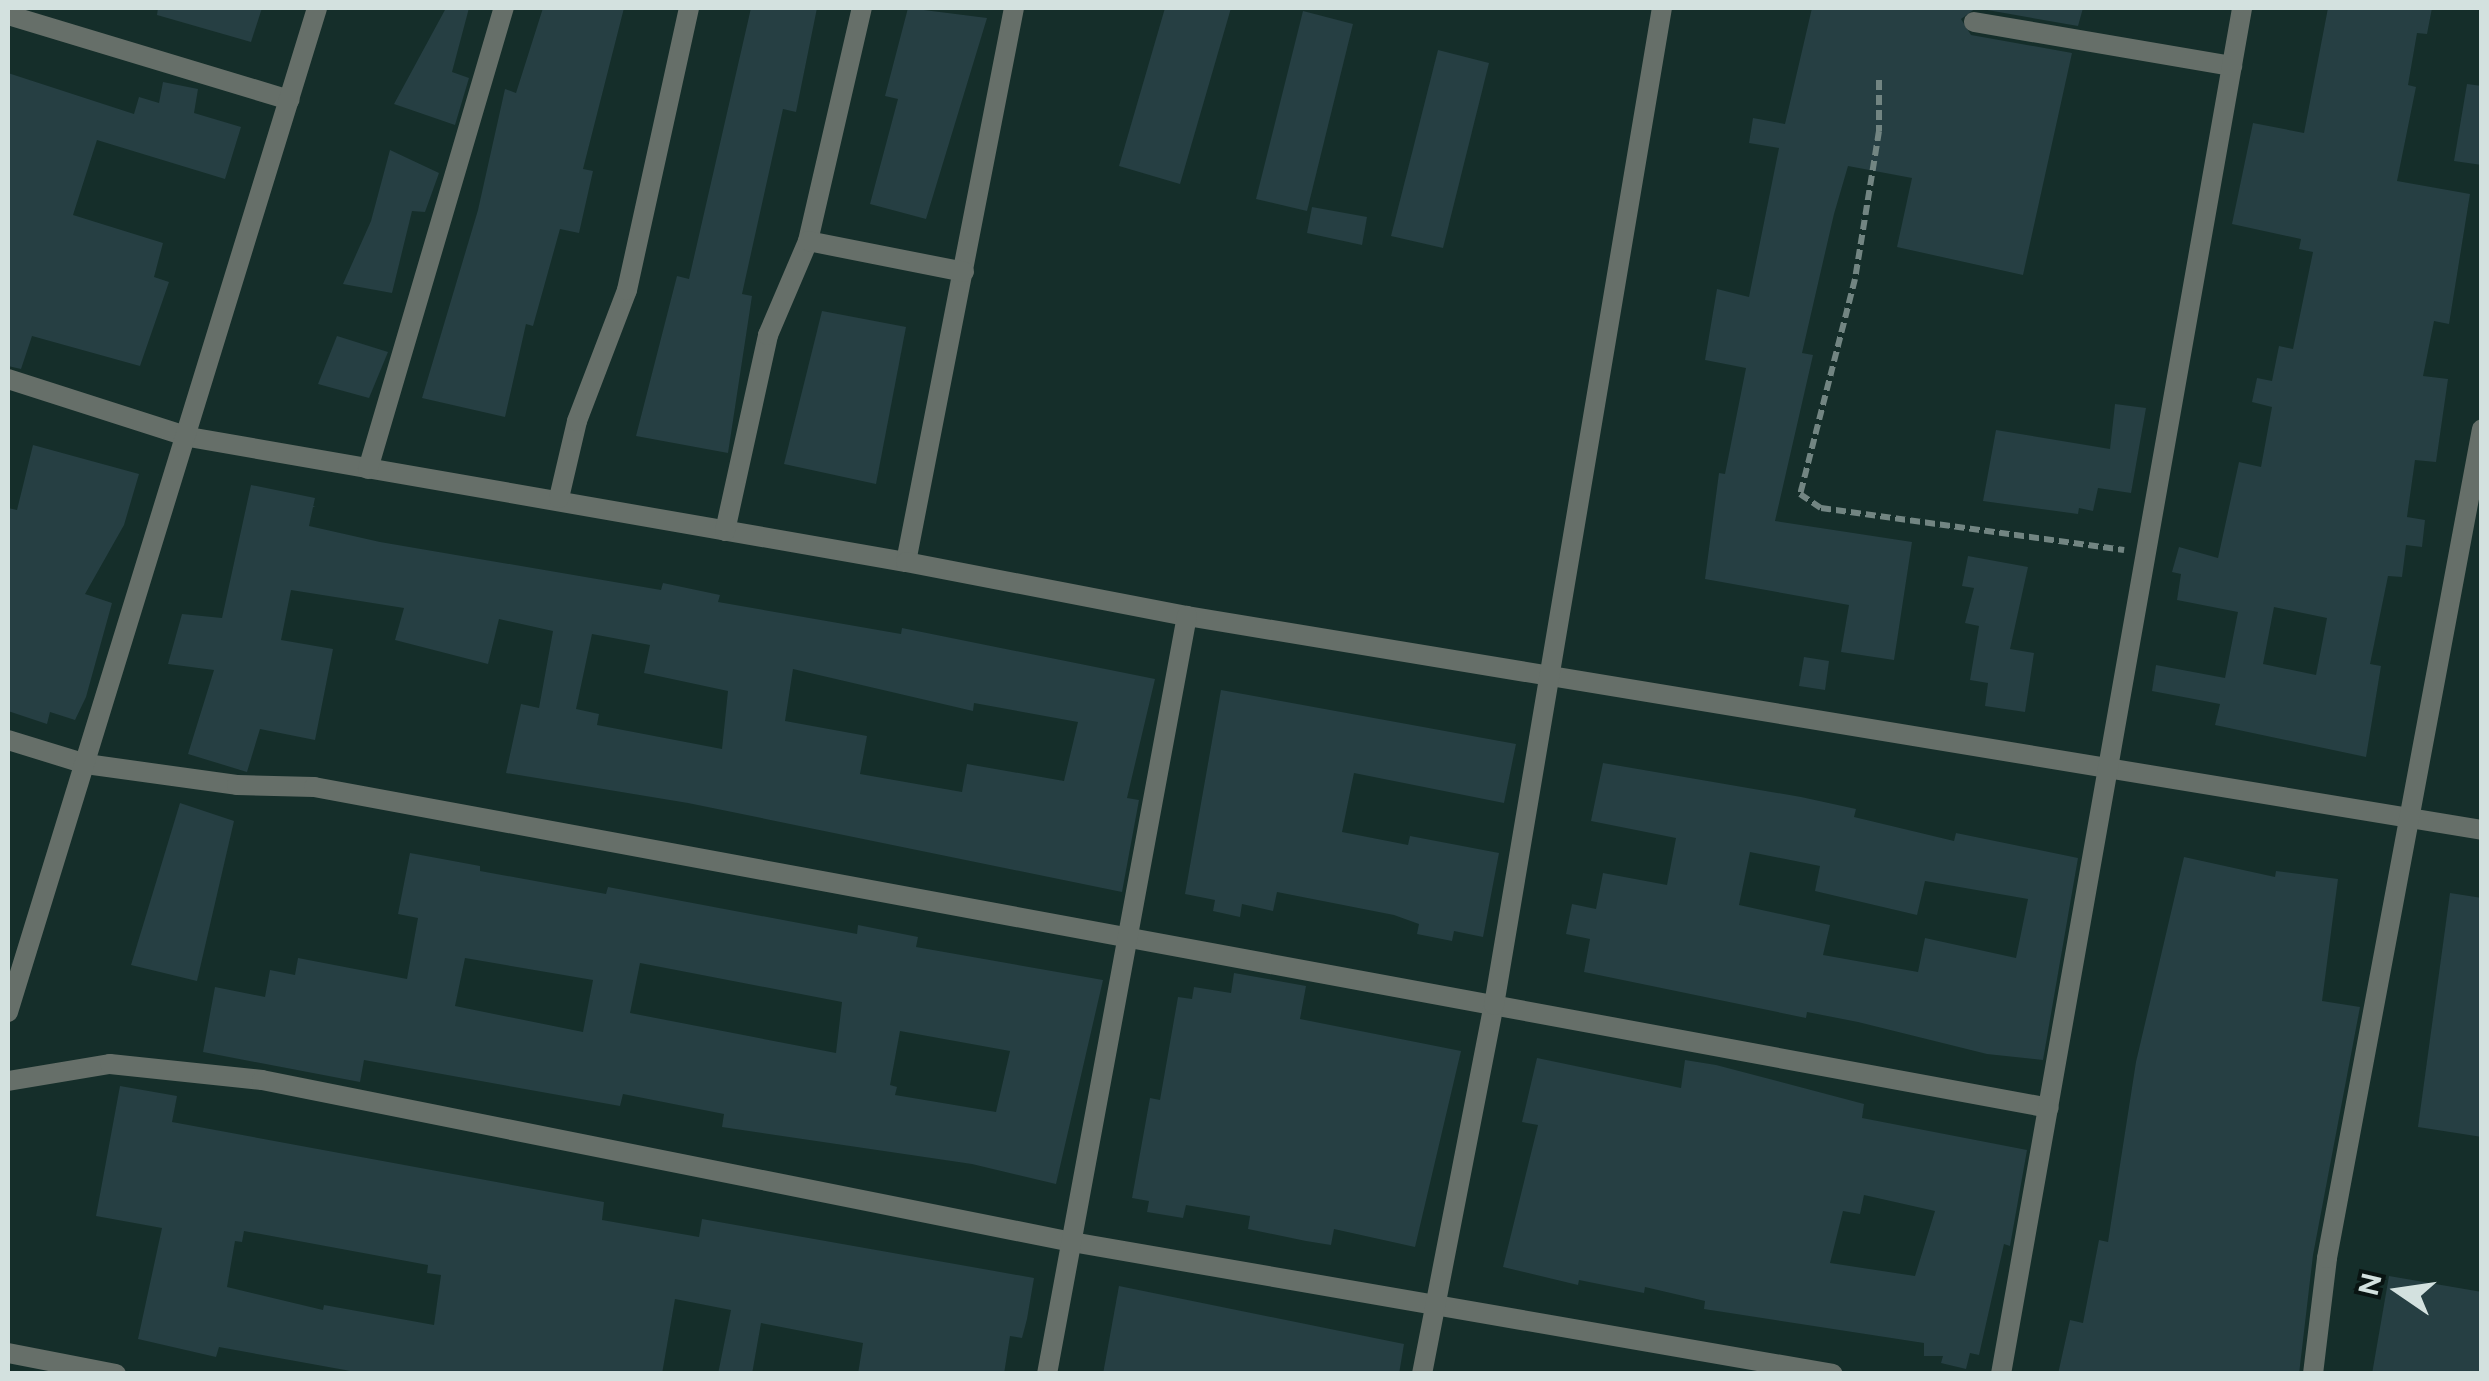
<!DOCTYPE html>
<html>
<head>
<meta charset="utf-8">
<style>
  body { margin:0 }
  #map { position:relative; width:2489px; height:1381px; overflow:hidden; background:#152e2a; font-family:Figtree,sans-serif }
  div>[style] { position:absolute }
  .building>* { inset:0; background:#263f43 }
  .path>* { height:6px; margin-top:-3px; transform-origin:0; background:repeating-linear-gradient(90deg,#728582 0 10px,transparent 0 15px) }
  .minor>* { height:20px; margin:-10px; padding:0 10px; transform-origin:10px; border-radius:10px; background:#666f69 }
  .tertiary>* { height:20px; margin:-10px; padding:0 10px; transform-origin:10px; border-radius:10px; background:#666f69 }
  span { translate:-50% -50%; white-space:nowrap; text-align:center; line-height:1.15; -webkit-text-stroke:8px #091412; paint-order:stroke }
  .frame { position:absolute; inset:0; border:10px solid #d3e1df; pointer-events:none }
  .north { position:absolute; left:2349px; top:1241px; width:100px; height:100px; -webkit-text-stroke:8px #091412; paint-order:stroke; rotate:283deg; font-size:28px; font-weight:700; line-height:40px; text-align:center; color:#d3e1df }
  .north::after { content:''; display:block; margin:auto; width:35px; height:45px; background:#d3e1df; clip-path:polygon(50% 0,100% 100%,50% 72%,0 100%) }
</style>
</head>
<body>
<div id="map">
  <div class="building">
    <i style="clip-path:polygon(158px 8px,262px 8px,251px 42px,157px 15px)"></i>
    <i style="clip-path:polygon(446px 8px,469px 8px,452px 72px,469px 78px,455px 125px,394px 104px)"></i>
    <i style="clip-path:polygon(543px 8px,624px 8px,583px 169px,593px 171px,579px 233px,560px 229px,533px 326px,526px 324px,505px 417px,422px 398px,478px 210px,505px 89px,516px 93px)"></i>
    <i style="clip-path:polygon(751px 8px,817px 8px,796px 112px,783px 109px,742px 294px,752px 296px,728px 453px,636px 436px,677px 276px,689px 279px)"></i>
    <i style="clip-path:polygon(908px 8px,987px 18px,926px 219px,870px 204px,898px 99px,885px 96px)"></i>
    <i style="clip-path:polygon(1165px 8px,1231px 8px,1180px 184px,1119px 166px)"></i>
    <i style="clip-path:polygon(1812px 8px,2083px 8px,2078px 26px,1976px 8px,1961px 19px,1971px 35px,2072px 53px,2023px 275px,1897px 247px,1912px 178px,1848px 166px,1834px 214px,1802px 353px,1813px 355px,1775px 521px,1912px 542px,1894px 660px,1841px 652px,1849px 605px,1705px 579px,1719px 473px,1725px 474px,1746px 368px,1705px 360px,1717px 289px,1749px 297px,1779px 148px,1749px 143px,1753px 118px,1785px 124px)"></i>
    <i style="clip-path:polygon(evenodd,2328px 8px,2432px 8px,2427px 34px,2417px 33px,2408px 85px,2416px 87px,2397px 181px,2470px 194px,2449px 324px,2434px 321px,2423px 376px,2448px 379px,2436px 462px,2415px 460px,2407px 517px,2425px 520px,2422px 547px,2406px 545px,2402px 577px,2388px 576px,2370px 664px,2381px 666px,2366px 757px,2215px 725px,2220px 704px,2152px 691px,2156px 665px,2225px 678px,2238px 612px,2177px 600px,2181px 574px,2172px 572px,2179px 547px,2218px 558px,2239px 462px,2261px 467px,2272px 407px,2252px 402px,2257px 378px,2272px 381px,2279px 346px,2293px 349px,2313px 252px,2299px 249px,2301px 239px,2232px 224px,2253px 123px,2304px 133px,2328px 8px,2274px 607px,2327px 618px,2316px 675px,2263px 664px,2274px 607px)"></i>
    <i style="clip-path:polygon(1303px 11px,1353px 24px,1307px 211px,1256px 199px)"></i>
    <i style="clip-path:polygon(1438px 50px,1489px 63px,1443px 248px,1391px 236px)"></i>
    <i style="clip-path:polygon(8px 73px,134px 114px,139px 97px,159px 103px,163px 82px,198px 89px,194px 113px,241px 127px,225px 179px,97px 140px,73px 215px,163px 243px,154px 277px,169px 282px,140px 366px,32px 336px,21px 369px,8px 366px)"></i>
    <i style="clip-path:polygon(2467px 84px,2482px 86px,2482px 165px,2454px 161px)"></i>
    <i style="clip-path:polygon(390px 150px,439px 173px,425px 212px,412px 211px,392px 293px,343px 284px,371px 221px)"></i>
    <i style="clip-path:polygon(1312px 207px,1367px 217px,1362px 245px,1307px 233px)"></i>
    <i style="clip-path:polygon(822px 311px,906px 327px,876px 484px,784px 464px)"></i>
    <i style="clip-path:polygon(337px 336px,388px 352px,369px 398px,318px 384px)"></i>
    <i style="clip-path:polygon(2115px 404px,2146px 408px,2131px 493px,2098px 488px,2093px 511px,2079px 508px,2078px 514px,1983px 501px,1996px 430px,2110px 449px)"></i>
    <i style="clip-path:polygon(33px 445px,139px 474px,124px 525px,85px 594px,112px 603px,86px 697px,75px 720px,50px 712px,47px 724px,8px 711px,8px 508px,17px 510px)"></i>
    <i style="clip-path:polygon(evenodd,251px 485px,315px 498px,309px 526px,380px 542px,661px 590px,663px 583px,720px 595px,718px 602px,901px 634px,902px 628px,1155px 679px,1127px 798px,1139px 800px,1122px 892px,688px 803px,506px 773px,521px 704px,539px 708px,553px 631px,499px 619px,488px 664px,395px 640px,404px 608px,291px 590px,281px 640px,333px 649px,315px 740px,260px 729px,247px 772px,188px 754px,214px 670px,168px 664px,182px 614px,222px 618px,251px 485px,592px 634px,650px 645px,644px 673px,728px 691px,722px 749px,597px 725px,599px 714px,576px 709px,592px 634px,251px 485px,793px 669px,973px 711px,974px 703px,1078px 722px,1064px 781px,967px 764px,962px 792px,860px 774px,867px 736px,785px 721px,793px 669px)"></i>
    <i style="clip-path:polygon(1968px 556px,2028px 567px,2010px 649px,2034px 653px,2025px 712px,1985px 706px,1988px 683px,1970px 680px,1979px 626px,1965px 623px,1974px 588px,1962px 586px)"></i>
    <i style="clip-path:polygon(1804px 657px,1829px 661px,1825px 690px,1799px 686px)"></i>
    <i style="clip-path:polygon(1221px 690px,1516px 744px,1504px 803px,1354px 773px,1342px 832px,1408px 845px,1410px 836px,1499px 853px,1483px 937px,1454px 931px,1452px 941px,1417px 934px,1419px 924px,1394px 915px,1277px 892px,1273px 911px,1242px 904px,1240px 917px,1213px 911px,1215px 900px,1185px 894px)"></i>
    <i style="clip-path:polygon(evenodd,1603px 763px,1801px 797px,1856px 809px,1854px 817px,1954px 841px,1956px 833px,2078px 858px,2043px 1060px,1987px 1054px,1858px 1022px,1807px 1012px,1806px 1018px,1584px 972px,1590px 939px,1566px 934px,1572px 904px,1596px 909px,1603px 873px,1667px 885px,1676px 838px,1591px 821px,1603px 763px,1750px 852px,1820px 866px,1815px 891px,1917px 915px,1925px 881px,2028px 899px,2016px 958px,1925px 938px,1918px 972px,1823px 955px,1830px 925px,1739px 905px,1750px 852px)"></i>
    <i style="clip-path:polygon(180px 803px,234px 821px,197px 981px,131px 965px)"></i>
    <i style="clip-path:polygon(evenodd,410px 853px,480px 866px,480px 871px,606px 894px,608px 887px,857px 934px,858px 925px,918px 937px,916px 947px,1103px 980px,1056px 1184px,972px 1164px,722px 1127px,724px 1114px,623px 1094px,620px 1106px,364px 1060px,360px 1082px,203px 1052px,215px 987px,265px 997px,270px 970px,295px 975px,298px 958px,407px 979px,418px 918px,398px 914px,410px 853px,465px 958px,593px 980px,583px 1032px,455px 1006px,465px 958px,410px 853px,640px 963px,842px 1002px,836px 1053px,630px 1013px,640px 963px,410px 853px,900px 1031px,1010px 1051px,996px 1112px,895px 1095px,897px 1087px,890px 1085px,900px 1031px)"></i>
    <i style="clip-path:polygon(2184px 857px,2275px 877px,2276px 871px,2338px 879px,2322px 1001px,2360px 1007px,2313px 1255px,2299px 1374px,2058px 1374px,2070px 1320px,2083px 1323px,2099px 1240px,2108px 1242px,2136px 1062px)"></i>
    <i style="clip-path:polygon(2450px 893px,2482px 898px,2482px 1137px,2418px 1127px)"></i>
    <i style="clip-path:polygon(1234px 973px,1306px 986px,1300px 1019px,1461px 1051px,1415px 1247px,1334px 1229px,1331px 1245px,1306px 1241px,1248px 1229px,1250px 1216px,1186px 1205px,1183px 1218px,1147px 1212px,1149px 1201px,1132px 1198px,1150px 1098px,1160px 1100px,1178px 997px,1192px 999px,1194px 987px,1231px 993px)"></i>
    <i style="clip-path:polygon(evenodd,1537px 1058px,1681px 1088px,1685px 1060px,1716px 1065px,1864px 1104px,1862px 1118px,2027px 1150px,2010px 1246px,2004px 1244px,1979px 1355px,1970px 1353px,1966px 1369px,1941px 1363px,1943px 1356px,1924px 1356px,1924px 1343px,1704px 1309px,1705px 1301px,1645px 1287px,1644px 1293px,1579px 1280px,1578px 1285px,1503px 1267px,1538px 1125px,1522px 1122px,1537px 1058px,1864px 1195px,1935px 1211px,1915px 1276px,1830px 1263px,1843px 1211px,1860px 1214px,1864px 1195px)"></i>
    <i style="clip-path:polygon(evenodd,120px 1086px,177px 1096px,172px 1122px,604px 1202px,602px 1220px,699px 1237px,702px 1219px,1034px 1278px,1027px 1319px,1022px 1338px,1010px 1336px,1004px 1374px,858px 1374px,863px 1343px,761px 1323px,752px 1374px,718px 1374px,731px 1310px,675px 1299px,662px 1374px,367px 1374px,219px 1347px,216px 1357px,138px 1339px,162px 1228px,96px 1216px,120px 1086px,244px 1231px,428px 1265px,427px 1273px,441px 1275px,434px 1325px,324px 1305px,323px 1310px,227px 1287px,235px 1241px,242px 1242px,244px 1231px)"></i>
    <i style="clip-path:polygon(2389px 1276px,2482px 1292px,2482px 1374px,2372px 1374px)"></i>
    <i style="clip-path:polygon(1119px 1286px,1404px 1344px,1399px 1374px,1103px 1374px)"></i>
  </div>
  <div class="path">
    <i style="left:1879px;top:80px;width:51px;rotate:90deg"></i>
    <i style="left:1879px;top:131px;width:150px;rotate:99.2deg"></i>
    <i style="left:1855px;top:279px;width:222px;rotate:104.3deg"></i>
    <i style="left:1800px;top:494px;width:25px;rotate:34deg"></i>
    <i style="left:1821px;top:508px;width:306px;rotate:7.9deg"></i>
  </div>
  <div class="minor">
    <i style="left:8px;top:15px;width:294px;rotate:16.8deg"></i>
    <i style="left:1974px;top:22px;width:262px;rotate:9.7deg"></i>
    <i style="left:808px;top:241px;width:239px;rotate:-77deg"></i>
    <i style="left:8px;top:379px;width:190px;rotate:17.8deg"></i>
    <i style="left:189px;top:437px;width:728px;rotate:9.89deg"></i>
    <i style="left:906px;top:562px;width:564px;rotate:-78.97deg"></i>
    <i style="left:368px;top:469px;width:481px;rotate:-73.6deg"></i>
    <i style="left:559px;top:498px;width:79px;rotate:-76.8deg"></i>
    <i style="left:577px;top:421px;width:140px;rotate:-69.1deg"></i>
    <i style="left:627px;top:290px;width:289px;rotate:-77.6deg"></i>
    <i style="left:725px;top:531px;width:201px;rotate:-77.6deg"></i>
    <i style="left:768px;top:335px;width:102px;rotate:-66.9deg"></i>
    <i style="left:808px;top:241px;width:159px;rotate:11.2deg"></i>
    <i style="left:906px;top:562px;width:286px;rotate:10.9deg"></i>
    <i style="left:1187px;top:616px;width:1313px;rotate:9.38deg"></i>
    <i style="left:8px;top:740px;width:82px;rotate:17.1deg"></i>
    <i style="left:86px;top:764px;width:152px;rotate:7.9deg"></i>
    <i style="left:237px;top:785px;width:77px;rotate:1.5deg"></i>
    <i style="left:314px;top:787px;width:1764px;rotate:10.48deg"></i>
    <i style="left:8px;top:1081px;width:103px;rotate:-9.5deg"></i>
    <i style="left:110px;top:1064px;width:153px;rotate:6deg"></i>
    <i style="left:262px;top:1080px;width:826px;rotate:11.31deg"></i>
    <i style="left:1072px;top:1242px;width:772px;rotate:9.84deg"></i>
    <i style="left:8px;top:1353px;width:110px;rotate:11deg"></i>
    <i style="left:1047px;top:1374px;width:771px;rotate:-79.54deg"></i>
    <i style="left:1422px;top:1374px;width:376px;rotate:-79deg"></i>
    <i style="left:1494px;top:1005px;width:1011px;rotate:-80.44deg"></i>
    <i style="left:2001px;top:1374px;width:1387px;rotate:-79.99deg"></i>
    <i style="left:2313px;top:1374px;width:117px;rotate:-83.1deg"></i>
    <i style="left:2327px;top:1258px;width:843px;rotate:-79.41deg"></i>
  </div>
  <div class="tertiary">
    <i style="left:8px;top:1012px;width:1050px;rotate:-72.89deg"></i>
  </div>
  <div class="frame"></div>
  <div class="north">N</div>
</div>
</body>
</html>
